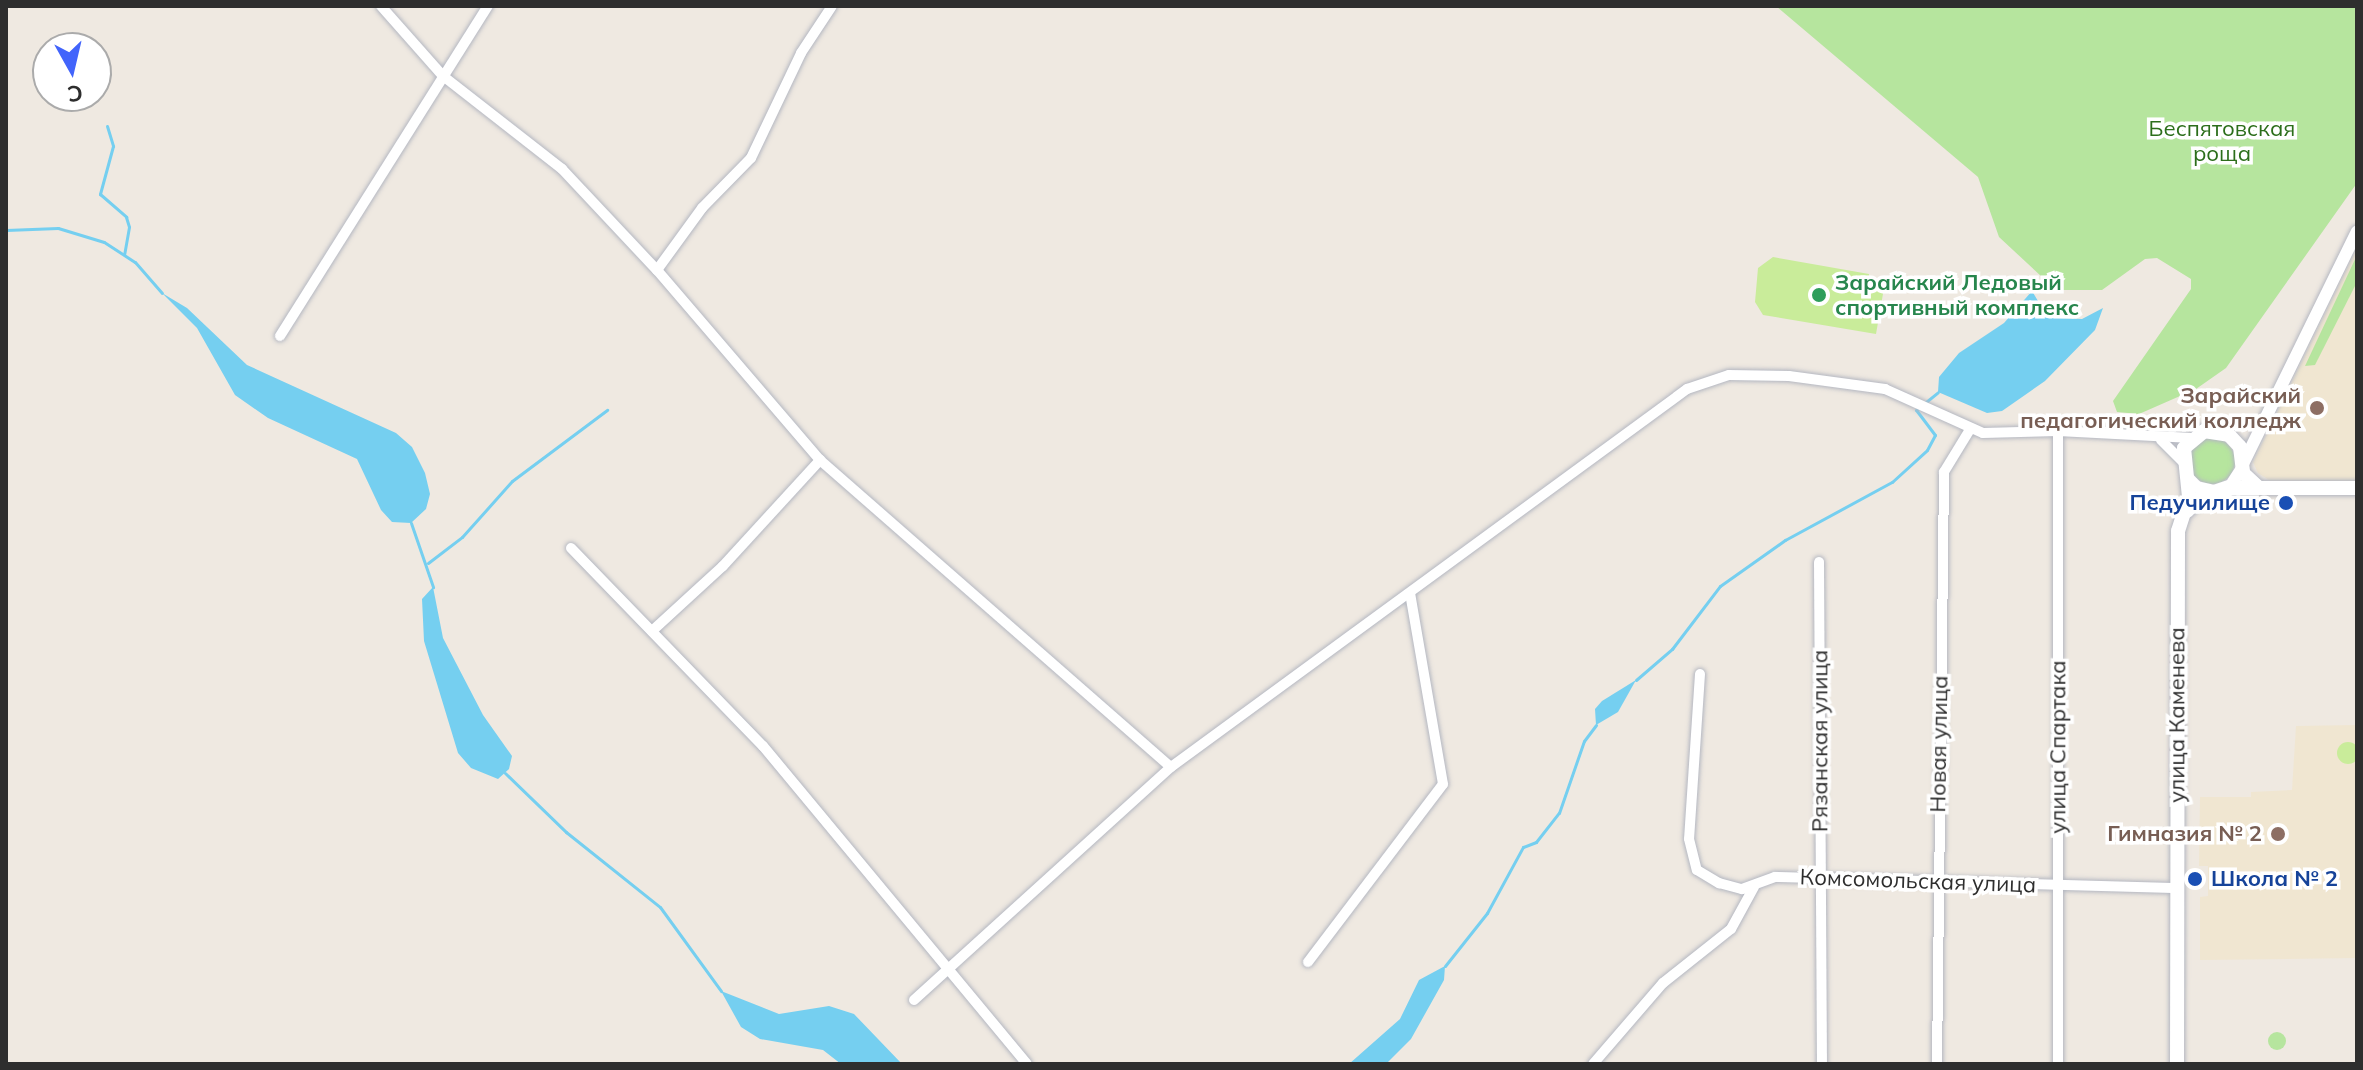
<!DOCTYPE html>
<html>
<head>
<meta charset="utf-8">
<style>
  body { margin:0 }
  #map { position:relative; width:2363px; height:1070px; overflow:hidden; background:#efe9e1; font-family:Mulish,sans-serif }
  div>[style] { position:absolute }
  .education>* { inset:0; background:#f0e6d1 }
  .green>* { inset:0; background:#b6e59e }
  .round { border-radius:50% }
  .pitch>* { inset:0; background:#c9ec9a }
  .water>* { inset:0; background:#75cff0 }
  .stream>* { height:3px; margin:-1.5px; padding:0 1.5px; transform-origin:1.5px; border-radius:1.5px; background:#75cff0 }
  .roads { filter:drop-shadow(0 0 2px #b4b7c1) drop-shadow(0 0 2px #b4b7c1) }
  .minor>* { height:10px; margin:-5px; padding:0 5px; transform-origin:5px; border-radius:5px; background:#fff }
  .tertiary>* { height:12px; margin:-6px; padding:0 6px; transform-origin:6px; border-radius:6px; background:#fff }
  .secondary>* { height:14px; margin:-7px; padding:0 7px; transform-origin:7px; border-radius:7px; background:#fff }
  .dots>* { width:22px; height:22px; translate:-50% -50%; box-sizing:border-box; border:4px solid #fff; border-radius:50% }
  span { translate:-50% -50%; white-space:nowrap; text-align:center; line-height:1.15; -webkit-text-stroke:7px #fff; paint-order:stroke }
  .park-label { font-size:22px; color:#2c6e1b }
  .leisure-label { font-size:22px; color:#27864d; font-weight:700 }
  .left { translate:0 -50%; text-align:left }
  .education-label { font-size:22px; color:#785e54; font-weight:700 }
  .right { translate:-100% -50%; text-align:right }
  .transit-label { font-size:22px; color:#164399; font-weight:700 }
  .street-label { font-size:22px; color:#2e2e2e }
  .frame { position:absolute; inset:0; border:8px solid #2e2e2e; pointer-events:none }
  .north { position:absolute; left:32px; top:32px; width:80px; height:80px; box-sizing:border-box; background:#fff; border:2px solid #ababab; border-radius:50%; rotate:172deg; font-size:22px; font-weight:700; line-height:32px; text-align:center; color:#2e2e2e }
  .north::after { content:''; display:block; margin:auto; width:28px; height:36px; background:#4264fb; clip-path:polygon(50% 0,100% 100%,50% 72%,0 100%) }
</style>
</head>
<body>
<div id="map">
  <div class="education">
    <i style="clip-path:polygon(2357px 248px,2357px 481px,2272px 482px,2258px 473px,2253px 462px)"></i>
    <i style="clip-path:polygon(2357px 725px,2357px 958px,2200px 960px,2200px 897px,2208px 896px,2208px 866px,2199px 866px,2200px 797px,2251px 797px,2251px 792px,2292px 790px,2296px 726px)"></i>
  </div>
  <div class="green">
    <i style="clip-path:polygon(1776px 6px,2357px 6px,2357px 183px,2226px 368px,2196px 389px,2139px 414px,2117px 412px,2113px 401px,2191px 289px,2191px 279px,2157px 258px,2145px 259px,2102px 290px,2056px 290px,1999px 237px,1978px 177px)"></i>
    <i style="clip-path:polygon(2357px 255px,2357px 282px,2315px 365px,2305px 366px)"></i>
    <i class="round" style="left:2189px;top:438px;width:46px;height:46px"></i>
    <i class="round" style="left:2268px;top:1032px;width:18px;height:18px"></i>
  </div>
  <div class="pitch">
    <i style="clip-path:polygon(1773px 257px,1869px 274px,1868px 285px,1884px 288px,1876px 334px,1763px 315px,1755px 302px,1758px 268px)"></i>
    <i class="round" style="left:2337px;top:742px;width:22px;height:22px"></i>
  </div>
  <div class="water">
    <i style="clip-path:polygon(2032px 291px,2041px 306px,2058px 318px,2082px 319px,2103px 308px,2095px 330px,2045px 381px,2002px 411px,1987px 413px,1938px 392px,1939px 377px,1959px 353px,2004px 323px)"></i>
    <i style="clip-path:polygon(162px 293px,187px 308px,247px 365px,396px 433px,412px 447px,425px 473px,430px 494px,426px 509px,411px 523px,392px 522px,381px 510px,357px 459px,268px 418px,235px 395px,197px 328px)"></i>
    <i style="clip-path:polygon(433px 587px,443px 638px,483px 715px,512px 756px,509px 769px,498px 779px,471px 768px,458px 753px,424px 641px,422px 599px)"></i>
    <i style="clip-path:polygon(1636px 680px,1618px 712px,1596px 725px,1595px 709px,1602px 701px)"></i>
    <i style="clip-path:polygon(1445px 966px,1444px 980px,1411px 1039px,1386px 1064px,1349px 1064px,1400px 1019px,1419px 980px)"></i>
    <i style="clip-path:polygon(721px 991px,779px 1014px,829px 1006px,854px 1014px,902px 1064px,841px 1064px,823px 1050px,760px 1039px,741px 1027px)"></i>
  </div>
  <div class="stream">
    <i style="left:107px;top:126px;width:21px;rotate:73deg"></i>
    <i style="left:113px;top:146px;width:50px;rotate:105.2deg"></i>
    <i style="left:100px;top:194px;width:35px;rotate:41deg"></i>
    <i style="left:126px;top:217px;width:10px;rotate:73deg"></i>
    <i style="left:129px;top:227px;width:27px;rotate:100deg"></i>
    <i style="left:6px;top:230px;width:52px;rotate:-2.2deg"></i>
    <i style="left:58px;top:228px;width:48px;rotate:16.9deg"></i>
    <i style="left:104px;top:242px;width:37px;rotate:33deg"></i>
    <i style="left:135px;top:262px;width:41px;rotate:48.9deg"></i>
    <i style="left:411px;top:523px;width:68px;rotate:71deg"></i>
    <i style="left:428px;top:563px;width:43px;rotate:-37.4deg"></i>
    <i style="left:462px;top:537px;width:75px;rotate:-48.2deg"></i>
    <i style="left:512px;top:481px;width:119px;rotate:-36.8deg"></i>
    <i style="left:1636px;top:680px;width:48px;rotate:-40.7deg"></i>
    <i style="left:1672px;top:649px;width:79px;rotate:-52.7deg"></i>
    <i style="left:1720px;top:586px;width:80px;rotate:-35.3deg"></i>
    <i style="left:1785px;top:540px;width:122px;rotate:-28.5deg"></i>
    <i style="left:1892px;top:482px;width:47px;rotate:-42.4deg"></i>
    <i style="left:1927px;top:450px;width:17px;rotate:-62deg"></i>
    <i style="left:1935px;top:435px;width:31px;rotate:-127deg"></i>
    <i style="left:1916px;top:410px;width:28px;rotate:-39deg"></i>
    <i style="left:505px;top:773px;width:85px;rotate:44deg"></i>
    <i style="left:566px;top:832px;width:120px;rotate:38.6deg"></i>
    <i style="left:660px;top:907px;width:104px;rotate:54deg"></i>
    <i style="left:1445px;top:966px;width:68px;rotate:-51.6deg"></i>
    <i style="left:1487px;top:913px;width:75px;rotate:-61.4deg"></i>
    <i style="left:1523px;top:847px;width:14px;rotate:-21deg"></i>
    <i style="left:1536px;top:842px;width:37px;rotate:-52deg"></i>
    <i style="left:1559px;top:813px;width:76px;rotate:-70.9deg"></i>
    <i style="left:1584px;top:741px;width:20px;rotate:-53deg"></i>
  </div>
  <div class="roads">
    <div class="minor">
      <i style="left:381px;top:6px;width:94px;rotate:48.5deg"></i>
      <i style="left:443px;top:76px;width:151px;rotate:38deg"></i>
      <i style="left:562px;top:169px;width:139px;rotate:46.8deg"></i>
      <i style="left:657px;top:270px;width:250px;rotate:49.4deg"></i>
      <i style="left:820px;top:460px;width:466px;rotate:41.2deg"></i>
      <i style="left:657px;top:270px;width:77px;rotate:-54deg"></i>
      <i style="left:702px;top:208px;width:70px;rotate:-45.6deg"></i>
      <i style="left:751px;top:158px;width:116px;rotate:-64.5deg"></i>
      <i style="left:801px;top:53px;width:56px;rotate:-56.6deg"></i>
      <i style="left:280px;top:336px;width:390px;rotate:-57.8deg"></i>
      <i style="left:2058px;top:431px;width:633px;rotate:90deg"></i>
      <i style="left:2161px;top:440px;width:30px;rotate:45deg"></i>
      <i style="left:571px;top:548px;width:276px;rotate:45.9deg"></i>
      <i style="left:763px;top:746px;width:413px;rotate:50.3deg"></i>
      <i style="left:1819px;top:562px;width:502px;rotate:89.66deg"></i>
      <i style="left:652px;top:631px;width:96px;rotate:-42.5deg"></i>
      <i style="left:723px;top:566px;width:144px;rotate:-47.5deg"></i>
      <i style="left:1700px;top:674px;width:165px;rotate:93.8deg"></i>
      <i style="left:1689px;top:839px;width:32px;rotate:76deg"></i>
      <i style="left:1697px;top:870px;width:26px;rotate:31deg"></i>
      <i style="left:1719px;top:883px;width:24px;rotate:15deg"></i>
      <i style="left:1742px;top:889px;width:35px;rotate:-20deg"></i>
      <i style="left:1775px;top:877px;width:402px;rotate:1.6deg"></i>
      <i style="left:1308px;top:962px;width:223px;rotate:-52.8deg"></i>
      <i style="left:1443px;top:784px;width:194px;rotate:-99.8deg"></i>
      <i style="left:914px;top:1000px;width:347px;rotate:-42.2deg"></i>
      <i style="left:1171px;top:767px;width:640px;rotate:-36.22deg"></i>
      <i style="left:1687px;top:389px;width:44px;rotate:-18.4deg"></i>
      <i style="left:1729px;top:375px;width:60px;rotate:1deg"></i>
      <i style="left:1789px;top:376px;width:97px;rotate:7.7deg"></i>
      <i style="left:1885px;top:389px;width:107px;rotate:24.2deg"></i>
      <i style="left:1983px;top:433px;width:75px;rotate:-1.5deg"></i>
      <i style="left:2058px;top:431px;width:134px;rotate:3deg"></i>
      <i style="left:1593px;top:1064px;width:107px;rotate:-49.2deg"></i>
      <i style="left:1663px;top:983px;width:87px;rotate:-38.5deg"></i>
      <i style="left:1731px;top:929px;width:48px;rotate:-61.3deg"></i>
      <i style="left:1937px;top:1064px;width:592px;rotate:-89.32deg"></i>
      <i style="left:1944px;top:472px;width:48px;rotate:-58.6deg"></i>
    </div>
    <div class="tertiary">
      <i style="left:2243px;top:464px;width:259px;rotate:-63.9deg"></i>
      <i style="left:2187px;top:477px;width:14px;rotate:45deg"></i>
      <i style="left:2197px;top:487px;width:17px;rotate:13deg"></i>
      <i style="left:2214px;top:491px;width:18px;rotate:-19deg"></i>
      <i style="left:2231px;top:485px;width:20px;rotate:-57deg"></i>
    </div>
    <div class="secondary">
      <i style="left:2187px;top:511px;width:17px;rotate:-45deg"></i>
      <i style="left:2199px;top:499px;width:35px;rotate:-18deg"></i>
      <i style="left:2232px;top:488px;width:125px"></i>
      <i style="left:2177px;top:1064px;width:533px;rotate:-89.89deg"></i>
      <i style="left:2178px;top:531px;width:36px;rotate:-72deg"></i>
      <i style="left:2189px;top:497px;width:49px;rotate:-95.8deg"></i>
      <i style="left:2184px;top:448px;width:26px;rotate:-40deg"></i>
      <i style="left:2204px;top:431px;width:25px;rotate:9deg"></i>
      <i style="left:2229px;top:435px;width:16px;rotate:47deg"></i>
      <i style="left:2240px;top:447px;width:26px;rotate:83deg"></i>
      <i style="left:2243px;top:473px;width:22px;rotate:43deg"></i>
    </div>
  </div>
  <div class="dots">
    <i style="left:1819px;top:295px;background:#2e9e5b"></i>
    <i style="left:2317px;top:408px;background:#8d6e63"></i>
    <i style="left:2286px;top:503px;background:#1a4fb4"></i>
    <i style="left:2278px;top:834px;background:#8d6e63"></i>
    <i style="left:2195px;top:879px;background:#1a4fb4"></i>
  </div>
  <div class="park-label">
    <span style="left:2222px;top:141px">Беспятовская<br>роща</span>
  </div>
  <div class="leisure-label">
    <span class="left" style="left:1835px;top:295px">Зарайский Ледовый<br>спортивный комплекс</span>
  </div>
  <div class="education-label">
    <span class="right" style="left:2301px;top:408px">Зарайский<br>педагогический колледж</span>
    <span class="right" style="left:2262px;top:834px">Гимназия № 2</span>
  </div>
  <div class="transit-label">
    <span class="right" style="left:2270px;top:503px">Педучилище</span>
    <span class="left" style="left:2211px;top:879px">Школа № 2</span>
  </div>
  <div class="street-label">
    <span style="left:2177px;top:715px;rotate:-90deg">улица Каменева</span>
    <span style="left:1820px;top:741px;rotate:-90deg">Рязанская улица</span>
    <span style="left:1939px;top:744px;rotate:-89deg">Новая улица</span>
    <span style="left:2058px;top:747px;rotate:-90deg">улица Спартака</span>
    <span style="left:1918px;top:881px;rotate:2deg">Комсомольская улица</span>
  </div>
  <div class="frame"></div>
  <div class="north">С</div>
</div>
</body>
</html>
